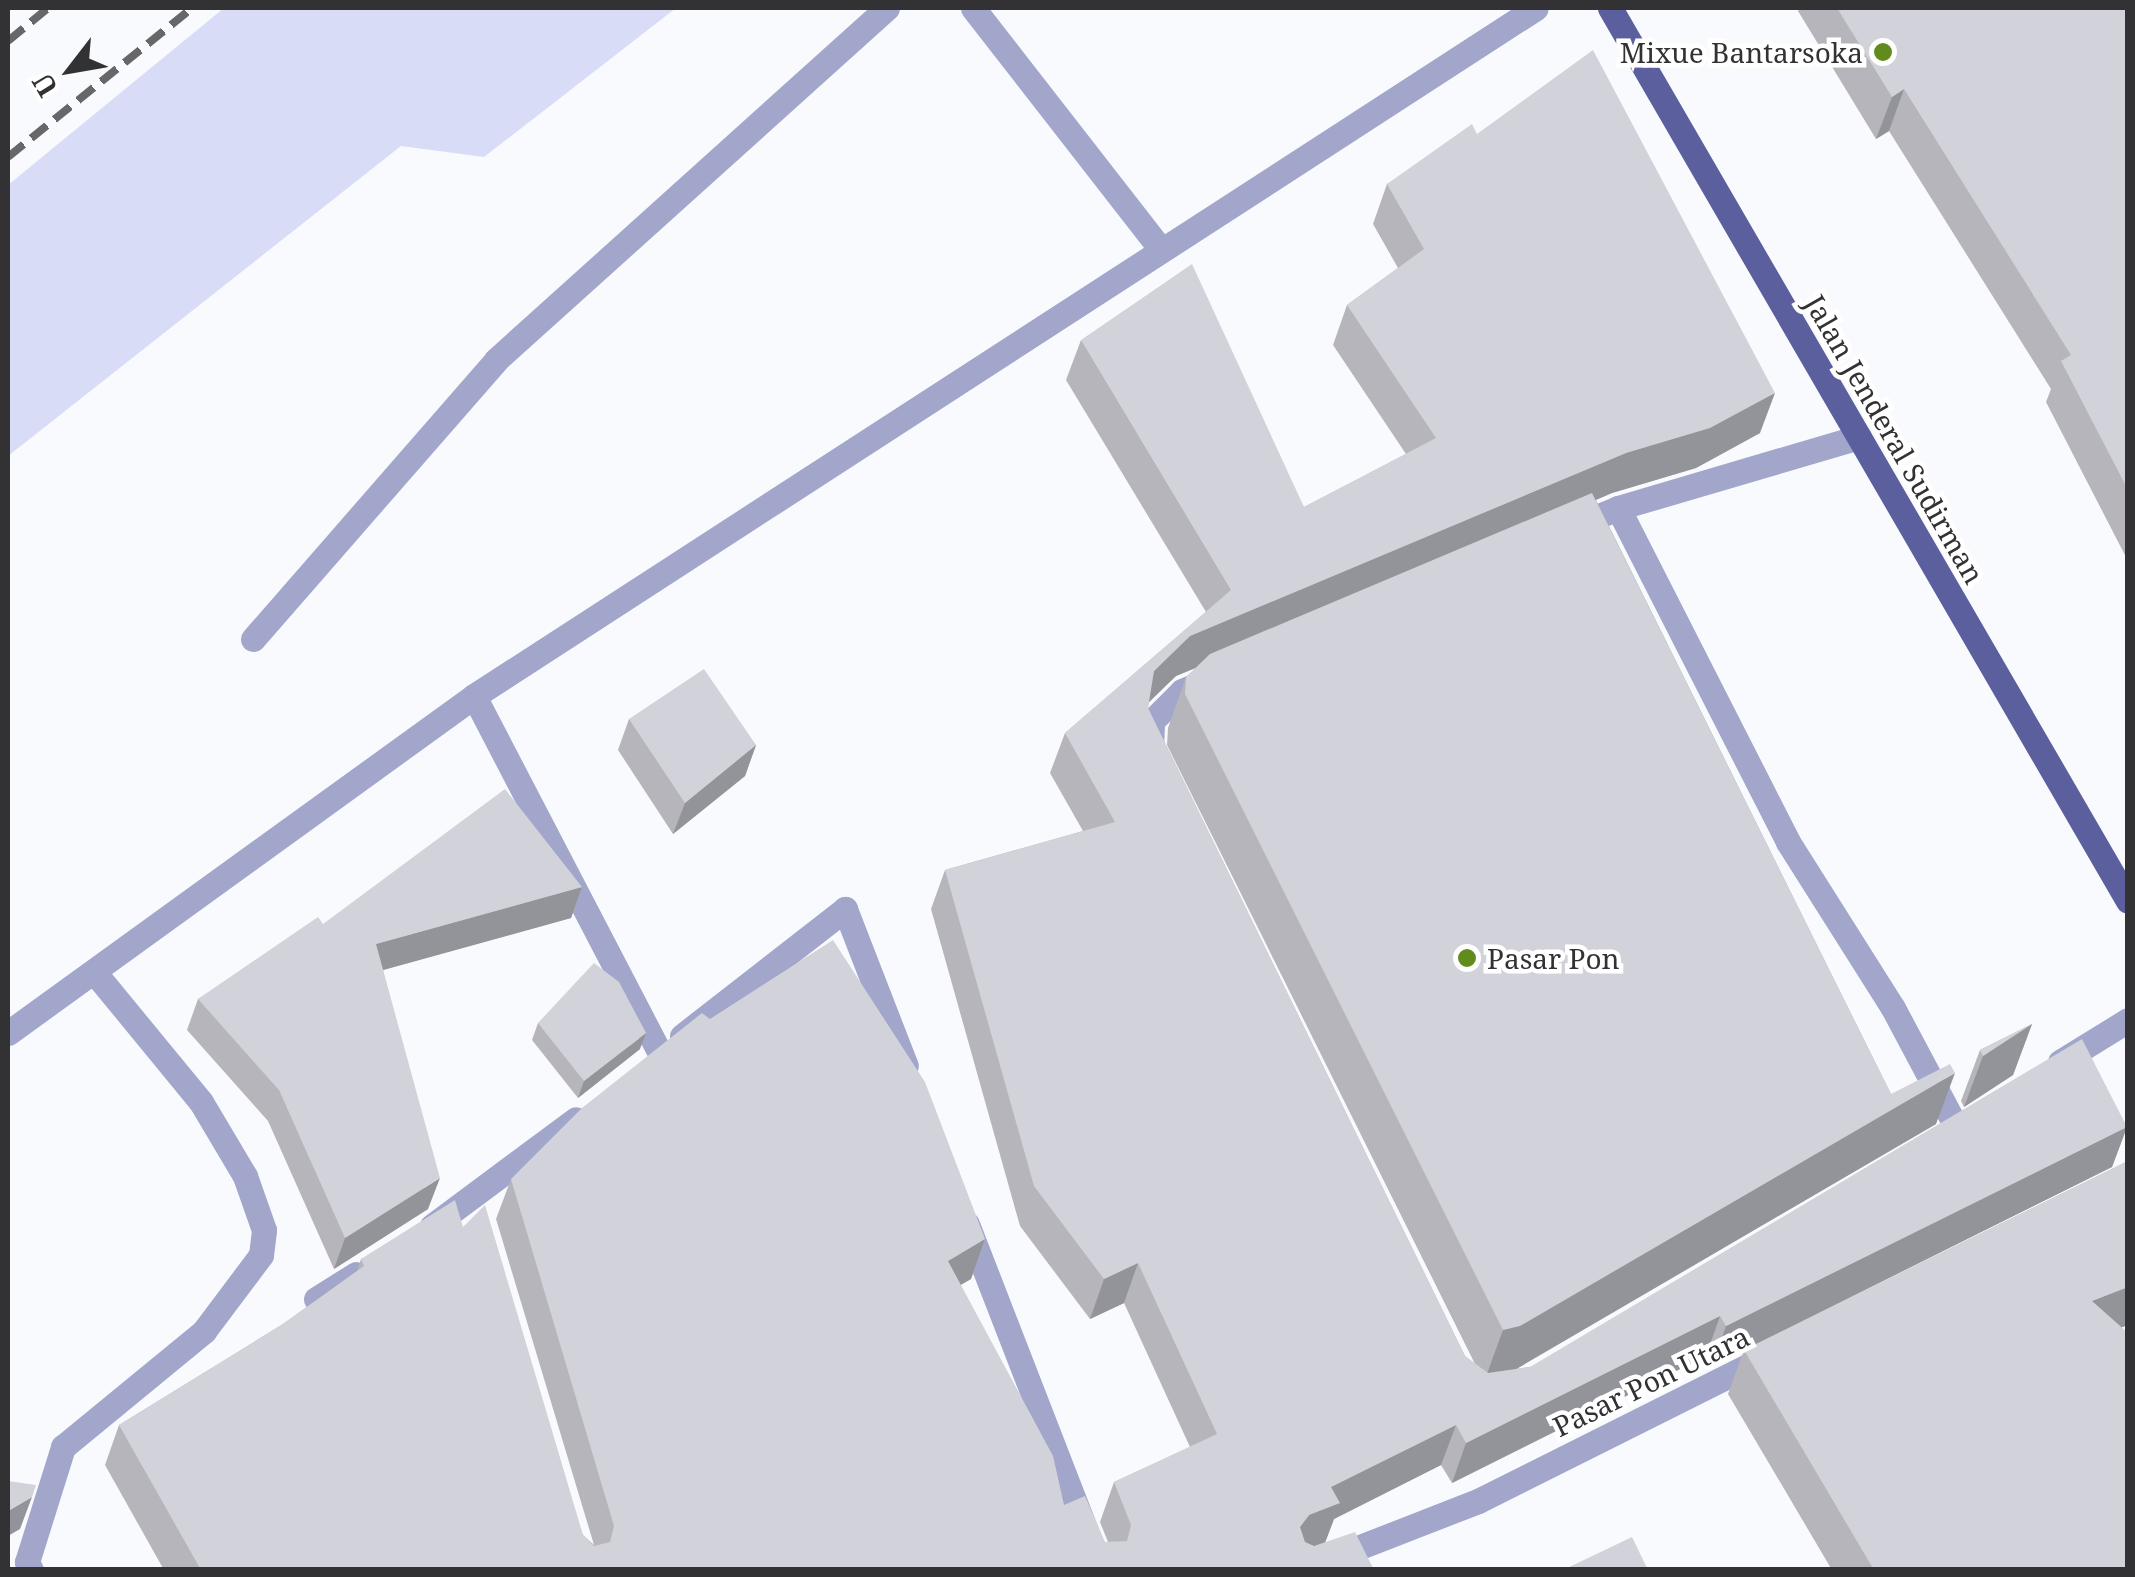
<!DOCTYPE html>
<html>
<head>
<meta charset="utf-8">
<style>
  body { margin:0 }
  #map { position:relative; width:2135px; height:1577px; overflow:hidden; background:#f9fafe; font-family:"Noto Serif",serif }
  div>[style] { position:absolute }
  .green>* { inset:0; background:#d8dcf7 }
  .minor>* { height:25px; margin:-12.5px; padding:0 12.5px; transform-origin:12.5px; border-radius:12.5px; background:#a1a6ca }
  .major>* { height:25px; margin:-12.5px; padding:0 12.5px; transform-origin:12.5px; border-radius:12.5px; background:#5b5f9e }
  .rail>* { height:8px; margin-top:-4px; transform-origin:0; background:repeating-linear-gradient(90deg,#67676a 0 20px,transparent 0 30px) }
  .wall>* { inset:0; background:#b5b5bb }
  .shaded-wall>* { inset:0; background:#939499 }
  .building>* { inset:0; background:#d2d3da }
  .dots>* { width:28px; height:28px; translate:-50% -50%; box-sizing:border-box; border:5px solid #fff; border-radius:50% }
  span { translate:-50% -50%; white-space:nowrap; text-align:center; line-height:1.15; -webkit-text-stroke:9px #fff; paint-order:stroke }
  .poi-label { font-size:28px; color:#323234 }
  .right { translate:-100% -50%; text-align:right }
  .left { translate:0 -50%; text-align:left }
  .street-label { font-size:28px; color:#323234 }
  .frame { position:absolute; inset:0; border:10px solid #323234; pointer-events:none }
  .north { position:absolute; left:20px; top:20px; width:100px; height:100px; -webkit-text-stroke:8px #fff; paint-order:stroke; rotate:239deg; font-size:28px; font-weight:700; line-height:40px; text-align:center; color:#323234 }
  .north::after { content:''; display:block; margin:auto; width:35px; height:45px; background:#323234; clip-path:polygon(50% 0,100% 100%,50% 72%,0 100%) }
</style>
</head>
<body>
<div id="map">
  <div class="green">
    <i style="clip-path:polygon(224px 8px,676px 8px,484px 157px,401px 146px,8px 456px,8px 185px)"></i>
  </div>
  <div class="minor">
    <i style="left:973px;top:8px;width:304px;rotate:52.1deg"></i>
    <i style="left:1859px;top:437px;width:251px;rotate:163.6deg"></i>
    <i style="left:1618px;top:508px;width:375px;rotate:63deg"></i>
    <i style="left:1788px;top:842px;width:196px;rotate:57.7deg"></i>
    <i style="left:1893px;top:1008px;width:138px;rotate:62deg"></i>
    <i style="left:1958px;top:1130px;width:17px;rotate:-36deg"></i>
    <i style="left:1572px;top:527px;width:50px;rotate:-22.4deg"></i>
    <i style="left:253px;top:639px;width:370px;rotate:-48.9deg"></i>
    <i style="left:496px;top:360px;width:526px;rotate:-42deg"></i>
    <i style="left:474px;top:696px;width:403px;rotate:62.5deg"></i>
    <i style="left:1151px;top:751px;width:30px;rotate:-88deg"></i>
    <i style="left:1152px;top:721px;width:42px;rotate:-45deg"></i>
    <i style="left:1182px;top:691px;width:33px;rotate:-23deg"></i>
    <i style="left:8px;top:1033px;width:575px;rotate:-35.87deg"></i>
    <i style="left:474px;top:696px;width:1265px;rotate:-32.94deg"></i>
    <i style="left:682px;top:1036px;width:207px;rotate:-37.9deg"></i>
    <i style="left:845px;top:909px;width:168px;rotate:68.8deg"></i>
    <i style="left:2060px;top:1062px;width:80px;rotate:-31.7deg"></i>
    <i style="left:967px;top:1224px;width:371px;rotate:68.8deg"></i>
    <i style="left:432px;top:1226px;width:179px;rotate:-36.6deg"></i>
    <i style="left:316px;top:1299px;width:47px;rotate:-32deg"></i>
    <i style="left:31px;top:1570px;width:9px;rotate:-117deg"></i>
    <i style="left:27px;top:1562px;width:121px;rotate:-72.6deg"></i>
    <i style="left:63px;top:1447px;width:183px;rotate:-39.4deg"></i>
    <i style="left:204px;top:1331px;width:95px;rotate:-53.1deg"></i>
    <i style="left:261px;top:1255px;width:25px;rotate:-83deg"></i>
    <i style="left:264px;top:1230px;width:57px;rotate:-109.4deg"></i>
    <i style="left:245px;top:1176px;width:86px;rotate:-120.7deg"></i>
    <i style="left:201px;top:1102px;width:167px;rotate:-129.4deg"></i>
    <i style="left:1301px;top:1570px;width:190px;rotate:-21.3deg"></i>
    <i style="left:1478px;top:1501px;width:320px;rotate:-26.6deg"></i>
  </div>
  <div class="major">
    <i style="left:1610px;top:8px;width:1032px;rotate:59.88deg"></i>
  </div>
  <div class="rail">
    <i style="left:8px;top:41px;width:52px;rotate:-39.5deg"></i>
    <i style="left:8px;top:157px;width:237px;rotate:-39deg"></i>
  </div>
  <div class="wall">
    <i style="clip-path:polygon(1800px 8px,2128px 8px,2128px 561px,2046px 402px,2051px 389px,1889px 131px,1876px 139px,1798px 11px)"></i>
    <i style="clip-path:polygon(evenodd,1477px 134px,1760px 433px,1696px 468px,1612px 493px,1596px 500px,1891px 1094px,1936px 1124px,1515px 1369px,1530px 1367px,2127px 1127px,2112px 1167px,1712px 1366px,1706px 1356px,1452px 1483px,1441px 1465px,1334px 1519px,1325px 1542px,1374px 1570px,164px 1570px,105px 1465px,119px 1425px,283px 1324px,357px 1271px,361px 1259px,463px 1227px,583px 1535px,594px 1545px,496px 1219px,511px 1179px,985px 1239px,971px 1279px,960px 1285px,1064px 1505px,1105px 1542px,1108px 1542px,1100px 1522px,1114px 1482px,1190px 1447px,1124px 1303px,1090px 1319px,1020px 1226px,931px 909px,945px 870px,1083px 831px,1050px 773px,1065px 733px,1206px 612px,1066px 380px,1081px 340px,1304px 507px,1406px 454px,1333px 345px,1347px 305px,1398px 268px,1373px 224px,1387px 184px,1477px 134px,1196px 668px,1186px 677px,1168px 728px,1167px 745px,1475px 1364px,1465px 1356px,1148px 708px,1149px 701px,1176px 676px,1196px 668px)"></i>
    <i style="clip-path:polygon(629px 719px,756px 745px,745px 776px,673px 834px,618px 750px)"></i>
    <i style="clip-path:polygon(582px 887px,571px 918px,383px 970px,428px 1209px,334px 1269px,268px 1121px,187px 1030px,198px 999px,323px 924px)"></i>
    <i style="clip-path:polygon(538px 1023px,640px 1049px,578px 1098px,532px 1040px)"></i>
    <i style="clip-path:polygon(2032px 1024px,2013px 1075px,1964px 1107px,1961px 1101px,1980px 1050px)"></i>
    <i style="clip-path:polygon(2128px 1161px,2128px 1325px,2122px 1327px,2128px 1570px,1832px 1570px,1728px 1394px,1744px 1350px)"></i>
  </div>
  <div class="shaded-wall">
    <i style="clip-path:polygon(1904px 89px,1889px 131px,1876px 139px,1892px 97px)"></i>
    <i style="clip-path:polygon(1775px 393px,1760px 433px,1696px 468px,1612px 493px,1176px 676px,1140px 711px,1154px 671px,1190px 636px,1626px 453px)"></i>
    <i style="clip-path:polygon(756px 745px,745px 776px,673px 834px,685px 803px)"></i>
    <i style="clip-path:polygon(582px 887px,571px 918px,365px 975px,376px 944px)"></i>
    <i style="clip-path:polygon(2032px 1024px,2013px 1075px,1964px 1107px,1983px 1056px)"></i>
    <i style="clip-path:polygon(646px 1033px,640px 1049px,578px 1098px,584px 1081px)"></i>
    <i style="clip-path:polygon(1955px 1073px,1936px 1124px,1501px 1378px,1484px 1382px,1503px 1330px)"></i>
    <i style="clip-path:polygon(2127px 1127px,2112px 1167px,1712px 1366px,1726px 1326px)"></i>
    <i style="clip-path:polygon(440px 1178px,428px 1209px,334px 1269px,345px 1238px)"></i>
    <i style="clip-path:polygon(985px 1239px,971px 1279px,933px 1301px,948px 1261px)"></i>
    <i style="clip-path:polygon(1138px 1263px,1124px 1303px,1090px 1319px,1104px 1279px)"></i>
    <i style="clip-path:polygon(2128px 1287px,2128px 1325px,2076px 1345px,2092px 1301px)"></i>
    <i style="clip-path:polygon(1720px 1316px,1706px 1356px,1452px 1483px,1466px 1443px)"></i>
    <i style="clip-path:polygon(1456px 1425px,1441px 1465px,1334px 1519px,1325px 1543px,1294px 1555px,1300px 1527px,1331px 1487px)"></i>
    <i style="clip-path:polygon(32px 1497px,20px 1529px,8px 1536px,8px 1511px)"></i>
  </div>
  <div class="building">
    <i style="clip-path:polygon(1837px 8px,2128px 8px,2128px 490px,2061px 361px,2071px 355px,1904px 89px,1892px 97px)"></i>
    <i style="clip-path:polygon(1593px 50px,1775px 393px,1710px 428px,1626px 453px,1190px 636px,1154px 671px,1148px 708px,1465px 1356px,1488px 1373px,1530px 1367px,2082px 1039px,2127px 1127px,1726px 1326px,1720px 1316px,1466px 1443px,1456px 1425px,1331px 1487px,1340px 1503px,1309px 1515px,1300px 1527px,1305px 1542px,1314px 1546px,1355px 1532px,1374px 1570px,201px 1570px,119px 1425px,283px 1324px,364px 1266px,361px 1259px,455px 1200px,463px 1227px,485px 1205px,583px 1535px,594px 1546px,610px 1542px,614px 1526px,511px 1179px,582px 1108px,702px 1013px,710px 1019px,833px 940px,925px 1082px,985px 1239px,948px 1261px,1053px 1456px,1064px 1505px,1085px 1496px,1105px 1542px,1127px 1541px,1131px 1525px,1114px 1482px,1217px 1434px,1138px 1263px,1104px 1279px,1034px 1186px,945px 870px,1115px 822px,1065px 733px,1231px 590px,1081px 340px,1192px 264px,1304px 507px,1436px 438px,1347px 305px,1424px 249px,1387px 184px,1472px 124px,1477px 134px)"></i>
    <i style="clip-path:polygon(1592px 493px,1891px 1094px,1950px 1064px,1955px 1073px,1520px 1326px,1503px 1330px,1185px 694px,1186px 677px,1210px 654px)"></i>
    <i style="clip-path:polygon(704px 669px,756px 745px,685px 803px,629px 719px)"></i>
    <i style="clip-path:polygon(505px 789px,582px 887px,376px 944px,440px 1178px,345px 1238px,279px 1090px,198px 999px,318px 917px,323px 924px)"></i>
    <i style="clip-path:polygon(594px 963px,619px 982px,646px 1033px,584px 1081px,538px 1023px)"></i>
    <i style="clip-path:polygon(2032px 1024px,1983px 1056px,1980px 1050px)"></i>
    <i style="clip-path:polygon(2128px 1161px,2128px 1287px,2092px 1301px,2128px 1333px,2128px 1570px,1874px 1570px,1744px 1350px)"></i>
    <i style="clip-path:polygon(8px 1481px,36px 1485px,32px 1497px,8px 1511px)"></i>
    <i style="clip-path:polygon(1632px 1537px,1648px 1570px,1563px 1570px)"></i>
  </div>
  <div class="dots">
    <i style="left:1883px;top:52px;background:#618c1d"></i>
    <i style="left:1467px;top:958px;background:#618c1d"></i>
  </div>
  <div class="poi-label">
    <span class="right" style="left:1863px;top:52px">Mixue Bantarsoka</span>
    <span class="left" style="left:1487px;top:958px">Pasar Pon</span>
  </div>
  <div class="street-label">
    <span style="left:1895px;top:439px;rotate:60deg">Jalan Jenderal Sudirman</span>
    <span style="left:1651px;top:1381px;rotate:-26deg">Pasar Pon Utara</span>
  </div>
  <div class="frame"></div>
  <div class="north">U</div>
</div>
</body>
</html>
